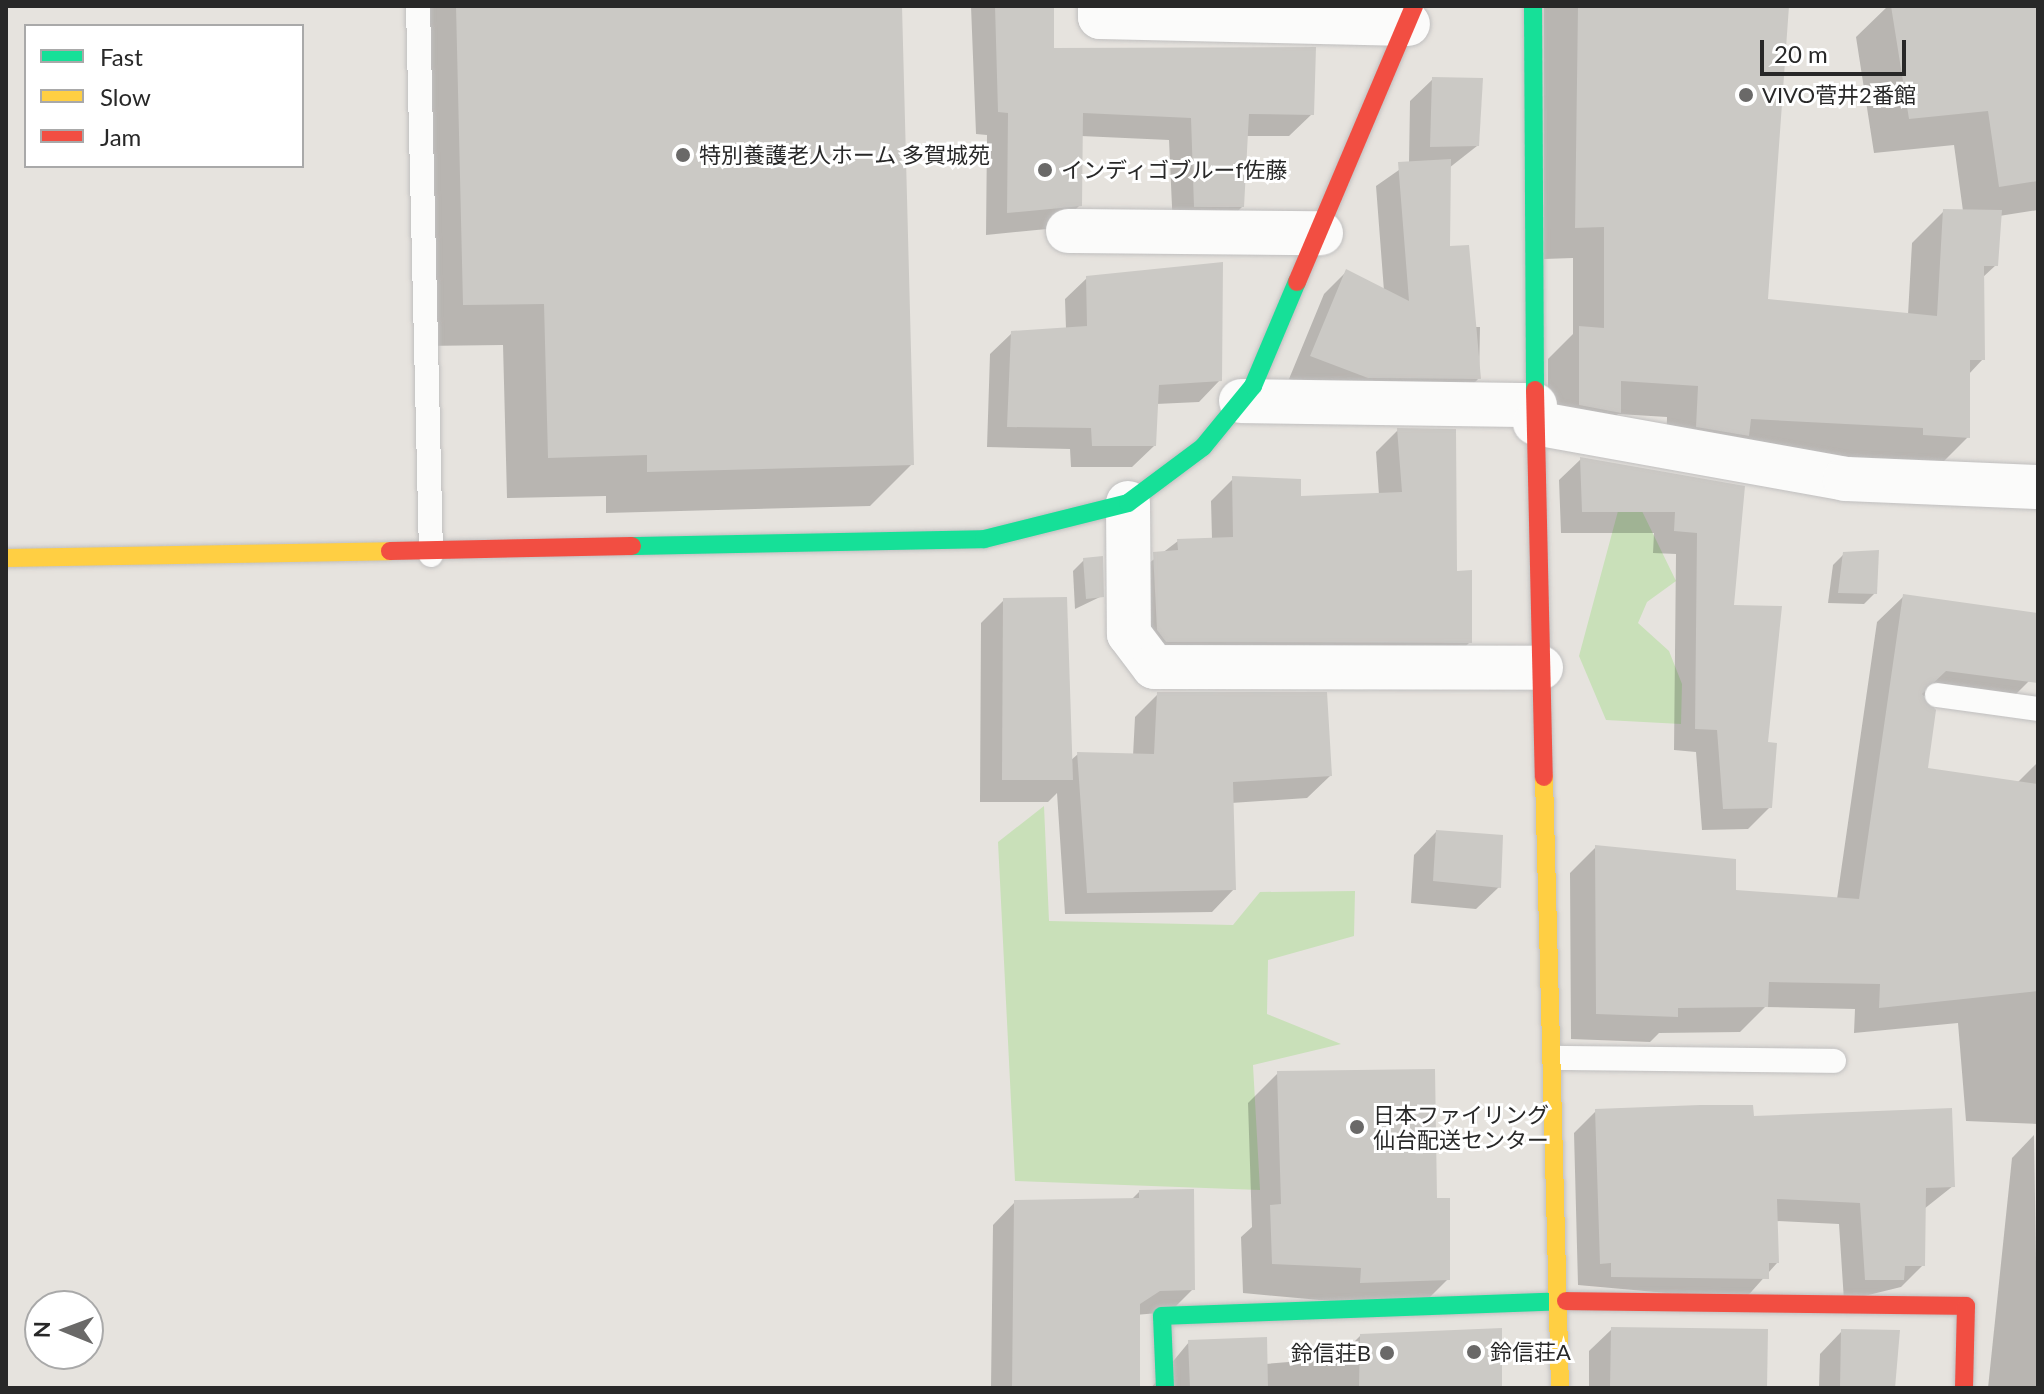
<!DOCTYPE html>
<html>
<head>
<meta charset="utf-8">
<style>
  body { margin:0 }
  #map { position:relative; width:2044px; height:1394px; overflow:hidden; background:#e6e3de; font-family:Lato,"Noto Sans JP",sans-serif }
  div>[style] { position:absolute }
  .green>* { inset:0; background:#c9e0b9 }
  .shadow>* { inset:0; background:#0003 }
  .building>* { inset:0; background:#cbc9c5 }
  .roads { filter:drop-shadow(0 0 2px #c0bfbf) drop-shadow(0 0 2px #c0bfbf) }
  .lane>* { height:24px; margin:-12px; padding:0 12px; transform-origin:12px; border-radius:12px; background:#fbfbfa }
  .street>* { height:44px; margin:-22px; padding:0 22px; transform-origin:22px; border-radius:22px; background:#fbfbfa }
  .fast>* { height:18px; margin:-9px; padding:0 9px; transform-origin:9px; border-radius:9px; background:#16e098 }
  .slow>* { height:18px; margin:-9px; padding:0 9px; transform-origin:9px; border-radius:9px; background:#ffcf43 }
  .jam>* { height:18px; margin:-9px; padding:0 9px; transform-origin:9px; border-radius:9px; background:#f24e42 }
  .dots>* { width:22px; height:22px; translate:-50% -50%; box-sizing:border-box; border:4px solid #fff; border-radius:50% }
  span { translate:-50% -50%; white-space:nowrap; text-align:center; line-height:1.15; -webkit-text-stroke:6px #fff; paint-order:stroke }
  .poi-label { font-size:22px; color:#282828 }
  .left { translate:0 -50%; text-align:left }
  .right { translate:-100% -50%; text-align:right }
  .frame { position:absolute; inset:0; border:8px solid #282828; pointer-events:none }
  .legend { position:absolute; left:24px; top:24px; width:280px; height:144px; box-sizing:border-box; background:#fff; border:2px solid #a9a9a9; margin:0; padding:10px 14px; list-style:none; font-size:24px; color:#282828 }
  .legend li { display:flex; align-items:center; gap:16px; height:40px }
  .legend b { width:40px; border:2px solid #a9a9a9 }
  .north { position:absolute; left:24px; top:1290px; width:80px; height:80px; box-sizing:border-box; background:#fff; border:2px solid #a9a9a9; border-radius:50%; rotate:271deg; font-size:22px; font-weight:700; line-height:32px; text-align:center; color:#282828 }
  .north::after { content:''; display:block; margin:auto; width:28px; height:36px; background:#6a6968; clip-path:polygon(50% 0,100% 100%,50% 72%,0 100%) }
  .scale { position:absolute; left:1760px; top:40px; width:146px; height:36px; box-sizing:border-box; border:4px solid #282828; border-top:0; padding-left:10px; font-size:24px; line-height:28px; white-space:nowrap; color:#282828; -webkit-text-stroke:6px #fff; paint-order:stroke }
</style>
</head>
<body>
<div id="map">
  <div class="green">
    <i style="clip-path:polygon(1640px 507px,1676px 581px,1647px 602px,1638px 623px,1669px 651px,1682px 684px,1681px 724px,1606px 720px,1579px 656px,1618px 511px)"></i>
    <i style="clip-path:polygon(1044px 806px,1049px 921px,1233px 925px,1260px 892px,1355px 891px,1354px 936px,1268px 960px,1267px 1014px,1341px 1044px,1253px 1065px,1260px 1190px,1015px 1181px,998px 842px)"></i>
  </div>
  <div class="shadow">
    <i style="clip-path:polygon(420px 6px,900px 6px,912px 464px,870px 506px,606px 513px,606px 496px,507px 498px,503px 345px,422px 346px)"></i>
    <i style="clip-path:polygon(971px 6px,1052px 6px,1052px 50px,1312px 114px,1289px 136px,1246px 136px,1242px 207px,1220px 229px,1173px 229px,1169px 140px,1081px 136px,1080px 205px,1057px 228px,986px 235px,987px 135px,976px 134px)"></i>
    <i style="clip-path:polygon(1544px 6px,1786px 6px,1765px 301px,1908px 315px,1912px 243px,1944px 211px,1963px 211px,1954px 145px,1874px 153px,1856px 37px,1888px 6px,2038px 6px,2038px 210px,1999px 216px,1996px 265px,1982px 278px,1983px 359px,1968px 375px,1968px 437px,1936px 469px,1892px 466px,1892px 459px,1732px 451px,1666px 458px,1667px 417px,1618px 414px,1587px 444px,1548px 437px,1548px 359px,1573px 334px,1573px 258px,1544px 259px)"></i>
    <i style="clip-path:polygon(1433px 79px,1477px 146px,1449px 168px,1448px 248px,1471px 327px,1480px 327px,1479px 378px,1457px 401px,1345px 399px,1289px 379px,1324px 294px,1346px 272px,1384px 291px,1376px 186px,1409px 163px,1410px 101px)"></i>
    <i style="clip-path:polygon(1087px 278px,1220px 380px,1199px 402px,1156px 404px,1154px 446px,1132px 467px,1071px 467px,1070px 449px,987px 447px,990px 354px,1012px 333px,1066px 329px,1065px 299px)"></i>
    <i style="clip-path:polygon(1398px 430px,1470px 642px,1448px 664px,1144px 663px,1132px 576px,1178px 541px,1212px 539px,1211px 501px,1233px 479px,1299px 498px,1379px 495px,1376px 452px)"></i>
    <i style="clip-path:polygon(1581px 459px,1743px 488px,1732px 606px,1766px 744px,1770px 807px,1748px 829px,1702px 830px,1696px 752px,1674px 750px,1676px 554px,1653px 553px,1654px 533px,1561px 533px,1559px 480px)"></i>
    <i style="clip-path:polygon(1844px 554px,1875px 593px,1864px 604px,1828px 603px,1833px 565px)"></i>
    <i style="clip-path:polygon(1084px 560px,1102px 596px,1075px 609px,1073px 571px)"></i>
    <i style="clip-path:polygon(1904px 596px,2029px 681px,2003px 707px,1922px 696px,1926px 769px,2017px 783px,2038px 762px,2038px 1124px,1966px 1121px,1958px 1023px,1854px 1033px,1855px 1009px,1765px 1007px,1740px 1032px,1659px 1033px,1650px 1042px,1571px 1039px,1570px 873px,1596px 847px,1734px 892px,1837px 899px,1877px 622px)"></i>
    <i style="clip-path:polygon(1004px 600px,1070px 761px,1078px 754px,1133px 756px,1135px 717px,1158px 694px,1330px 776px,1307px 798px,1231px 803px,1234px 889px,1212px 912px,1065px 914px,1057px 793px,1048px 802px,980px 802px,981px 623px)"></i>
    <i style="clip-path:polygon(1436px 832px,1499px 887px,1476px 909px,1411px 903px,1414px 855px)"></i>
    <i style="clip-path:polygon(1278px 1073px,1435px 1201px,1448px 1279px,1418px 1309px,1243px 1293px,1241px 1237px,1252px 1227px,1248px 1103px)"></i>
    <i style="clip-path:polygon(1596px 1111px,1752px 1118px,1953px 1186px,1924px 1209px,1923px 1265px,1901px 1287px,1844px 1301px,1839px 1224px,1776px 1221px,1777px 1263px,1744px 1300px,1578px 1285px,1574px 1133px)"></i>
    <i style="clip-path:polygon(2034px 1135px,2038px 1388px,1988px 1388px,2012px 1158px)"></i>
    <i style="clip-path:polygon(1139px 1192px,1193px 1289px,1170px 1312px,1135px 1315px,1138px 1388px,991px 1388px,993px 1225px,1015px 1202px,1131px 1200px)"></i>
    <i style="clip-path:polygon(1612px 1329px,1765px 1388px,1589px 1388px,1589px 1351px)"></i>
    <i style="clip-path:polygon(1842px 1331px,1893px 1388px,1819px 1388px,1820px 1354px)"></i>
    <i style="clip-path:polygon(1360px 1336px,1500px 1388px,1151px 1388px,1189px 1342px,1265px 1364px,1338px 1358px)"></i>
  </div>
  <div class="building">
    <i style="clip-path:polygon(456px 6px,902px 6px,914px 465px,647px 472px,647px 455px,548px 458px,544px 304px,463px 305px)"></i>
    <i style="clip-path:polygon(995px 6px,1054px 6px,1054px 48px,1316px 47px,1314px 115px,1249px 114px,1244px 207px,1194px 207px,1191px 118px,1083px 113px,1082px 206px,1007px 213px,1008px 113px,998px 112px)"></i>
    <i style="clip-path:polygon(1578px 6px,1789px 6px,1768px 299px,1937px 316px,1943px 209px,2002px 210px,1998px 266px,1984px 266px,1985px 360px,1970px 360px,1970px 438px,1923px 435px,1923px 428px,1751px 419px,1749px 436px,1696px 427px,1698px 386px,1621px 381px,1621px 413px,1579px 405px,1579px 326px,1604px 328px,1604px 227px,1575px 228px)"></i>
    <i style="clip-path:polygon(1891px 6px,2038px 6px,2038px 181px,1999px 187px,1988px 111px,1909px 119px)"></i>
    <i style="clip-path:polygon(1432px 77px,1483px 78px,1479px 146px,1430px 147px)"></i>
    <i style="clip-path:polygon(1451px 159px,1450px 246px,1469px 245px,1481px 379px,1368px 378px,1310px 356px,1346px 269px,1409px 301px,1398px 162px)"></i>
    <i style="clip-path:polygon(1223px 262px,1222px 381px,1159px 385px,1156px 446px,1092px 446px,1091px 428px,1007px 427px,1011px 331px,1087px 326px,1086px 276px)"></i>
    <i style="clip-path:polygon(1397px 428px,1456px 429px,1457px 571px,1472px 570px,1472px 643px,1166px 642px,1157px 630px,1153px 552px,1178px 550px,1177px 539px,1233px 537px,1232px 476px,1301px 479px,1301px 496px,1402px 492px)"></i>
    <i style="clip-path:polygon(1580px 457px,1745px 486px,1734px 605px,1782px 606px,1768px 742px,1777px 743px,1772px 808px,1723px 809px,1717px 730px,1695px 729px,1697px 533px,1674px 531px,1675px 512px,1582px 512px)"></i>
    <i style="clip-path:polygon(1879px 550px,1877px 594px,1838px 593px,1843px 552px)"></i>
    <i style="clip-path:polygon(1103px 556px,1104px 597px,1086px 599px,1083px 558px)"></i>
    <i style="clip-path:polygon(1903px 594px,2038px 613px,2038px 683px,1946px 671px,1922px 694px,1936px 710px,1928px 768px,2038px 784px,2038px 991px,1879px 1008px,1880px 984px,1769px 982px,1768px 1007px,1678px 1008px,1678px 1017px,1596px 1014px,1595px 845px,1736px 859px,1736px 890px,1859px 899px)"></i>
    <i style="clip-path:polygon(1067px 597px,1073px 780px,1002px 780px,1003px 598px)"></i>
    <i style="clip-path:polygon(1157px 692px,1327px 692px,1332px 776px,1233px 782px,1236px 890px,1087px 893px,1077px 752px,1154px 754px)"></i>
    <i style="clip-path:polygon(1436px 830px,1503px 835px,1501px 888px,1433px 881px)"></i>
    <i style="clip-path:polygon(1435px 1069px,1437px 1198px,1450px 1198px,1450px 1280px,1360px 1283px,1361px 1268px,1272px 1264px,1270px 1205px,1281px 1204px,1277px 1071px)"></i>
    <i style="clip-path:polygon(1700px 1105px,1753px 1105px,1754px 1116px,1952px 1108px,1955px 1187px,1926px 1188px,1925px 1266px,1905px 1266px,1904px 1280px,1865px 1280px,1860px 1203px,1777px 1199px,1779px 1263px,1769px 1263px,1769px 1279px,1611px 1277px,1611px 1263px,1600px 1264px,1595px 1109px)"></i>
    <i style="clip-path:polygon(1194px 1189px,1195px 1290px,1160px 1291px,1140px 1304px,1140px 1388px,1012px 1388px,1014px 1200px,1139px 1198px,1139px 1190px)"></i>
    <i style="clip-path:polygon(1611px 1327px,1768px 1329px,1767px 1388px,1610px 1388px)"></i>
    <i style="clip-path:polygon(1502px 1328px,1502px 1388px,1359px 1388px,1360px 1334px)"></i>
    <i style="clip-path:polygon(1841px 1329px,1900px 1330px,1895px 1388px,1840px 1388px)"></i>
    <i style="clip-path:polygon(1267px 1337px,1268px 1388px,1190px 1388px,1188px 1340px)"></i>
  </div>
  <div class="roads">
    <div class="lane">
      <i style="left:418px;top:6px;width:549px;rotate:88.64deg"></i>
      <i style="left:1937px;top:695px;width:102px;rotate:7.9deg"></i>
      <i style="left:1555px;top:1058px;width:279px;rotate:0.6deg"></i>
    </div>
    <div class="street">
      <i style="left:1100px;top:6px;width:11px;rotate:90deg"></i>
      <i style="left:1100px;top:17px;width:308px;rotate:1.3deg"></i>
      <i style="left:1068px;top:231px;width:253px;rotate:0.5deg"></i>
      <i style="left:1241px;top:401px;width:294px;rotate:0.8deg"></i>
      <i style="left:1535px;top:423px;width:315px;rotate:10.2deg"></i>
      <i style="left:1845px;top:479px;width:193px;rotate:2.4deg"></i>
      <i style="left:1128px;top:503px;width:131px;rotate:89.6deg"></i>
      <i style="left:1129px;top:634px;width:41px;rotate:52.9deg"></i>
      <i style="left:1154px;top:667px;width:387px;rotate:0.1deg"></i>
    </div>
    <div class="fast">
      <i style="left:1533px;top:6px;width:384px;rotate:89.7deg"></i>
      <i style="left:632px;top:546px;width:352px;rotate:-1.1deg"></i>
      <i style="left:984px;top:539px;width:148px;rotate:-14deg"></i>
      <i style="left:1128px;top:503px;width:94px;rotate:-36.7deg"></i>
      <i style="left:1203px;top:447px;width:79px;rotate:-50.7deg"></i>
      <i style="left:1253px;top:386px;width:113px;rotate:-67.1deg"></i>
      <i style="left:1165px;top:1388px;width:72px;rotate:-92.4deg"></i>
      <i style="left:1162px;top:1316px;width:404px;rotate:-2.1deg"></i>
    </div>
    <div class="slow">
      <i style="left:6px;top:558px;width:384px;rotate:-1deg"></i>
      <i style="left:1544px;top:777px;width:611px;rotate:88.5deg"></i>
    </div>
    <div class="jam">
      <i style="left:1297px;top:282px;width:300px;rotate:-67deg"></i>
      <i style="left:1535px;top:390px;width:387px;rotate:88.7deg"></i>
      <i style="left:390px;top:551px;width:242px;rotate:-1.2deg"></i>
      <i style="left:1566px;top:1301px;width:400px;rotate:0.7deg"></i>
      <i style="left:1966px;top:1306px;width:82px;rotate:91.4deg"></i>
    </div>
  </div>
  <div class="dots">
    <i style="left:1746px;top:95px;background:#6a6968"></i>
    <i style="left:683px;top:155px;background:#6a6968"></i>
    <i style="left:1045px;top:170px;background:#6a6968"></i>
    <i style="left:1357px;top:1127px;background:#6a6968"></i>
    <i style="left:1474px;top:1352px;background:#6a6968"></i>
    <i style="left:1387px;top:1353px;background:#6a6968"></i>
  </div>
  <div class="poi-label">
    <span class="left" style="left:1762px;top:95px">VIVO菅井2番館</span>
    <span class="left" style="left:699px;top:155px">特別養護老人ホーム 多賀城苑</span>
    <span class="left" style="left:1061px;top:170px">インディゴブルーf佐藤</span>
    <span class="left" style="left:1373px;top:1127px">日本ファイリング<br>仙台配送センター</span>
    <span class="left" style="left:1490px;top:1352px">鈴信荘A</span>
    <span class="right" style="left:1371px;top:1353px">鈴信荘B</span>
  </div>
  <div class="frame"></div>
  <ul class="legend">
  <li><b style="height:10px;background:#16e098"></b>Fast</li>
  <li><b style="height:10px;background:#ffcf43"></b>Slow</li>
  <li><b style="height:10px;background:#f24e42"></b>Jam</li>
  </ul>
  <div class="north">N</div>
  <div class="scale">20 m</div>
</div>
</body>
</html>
